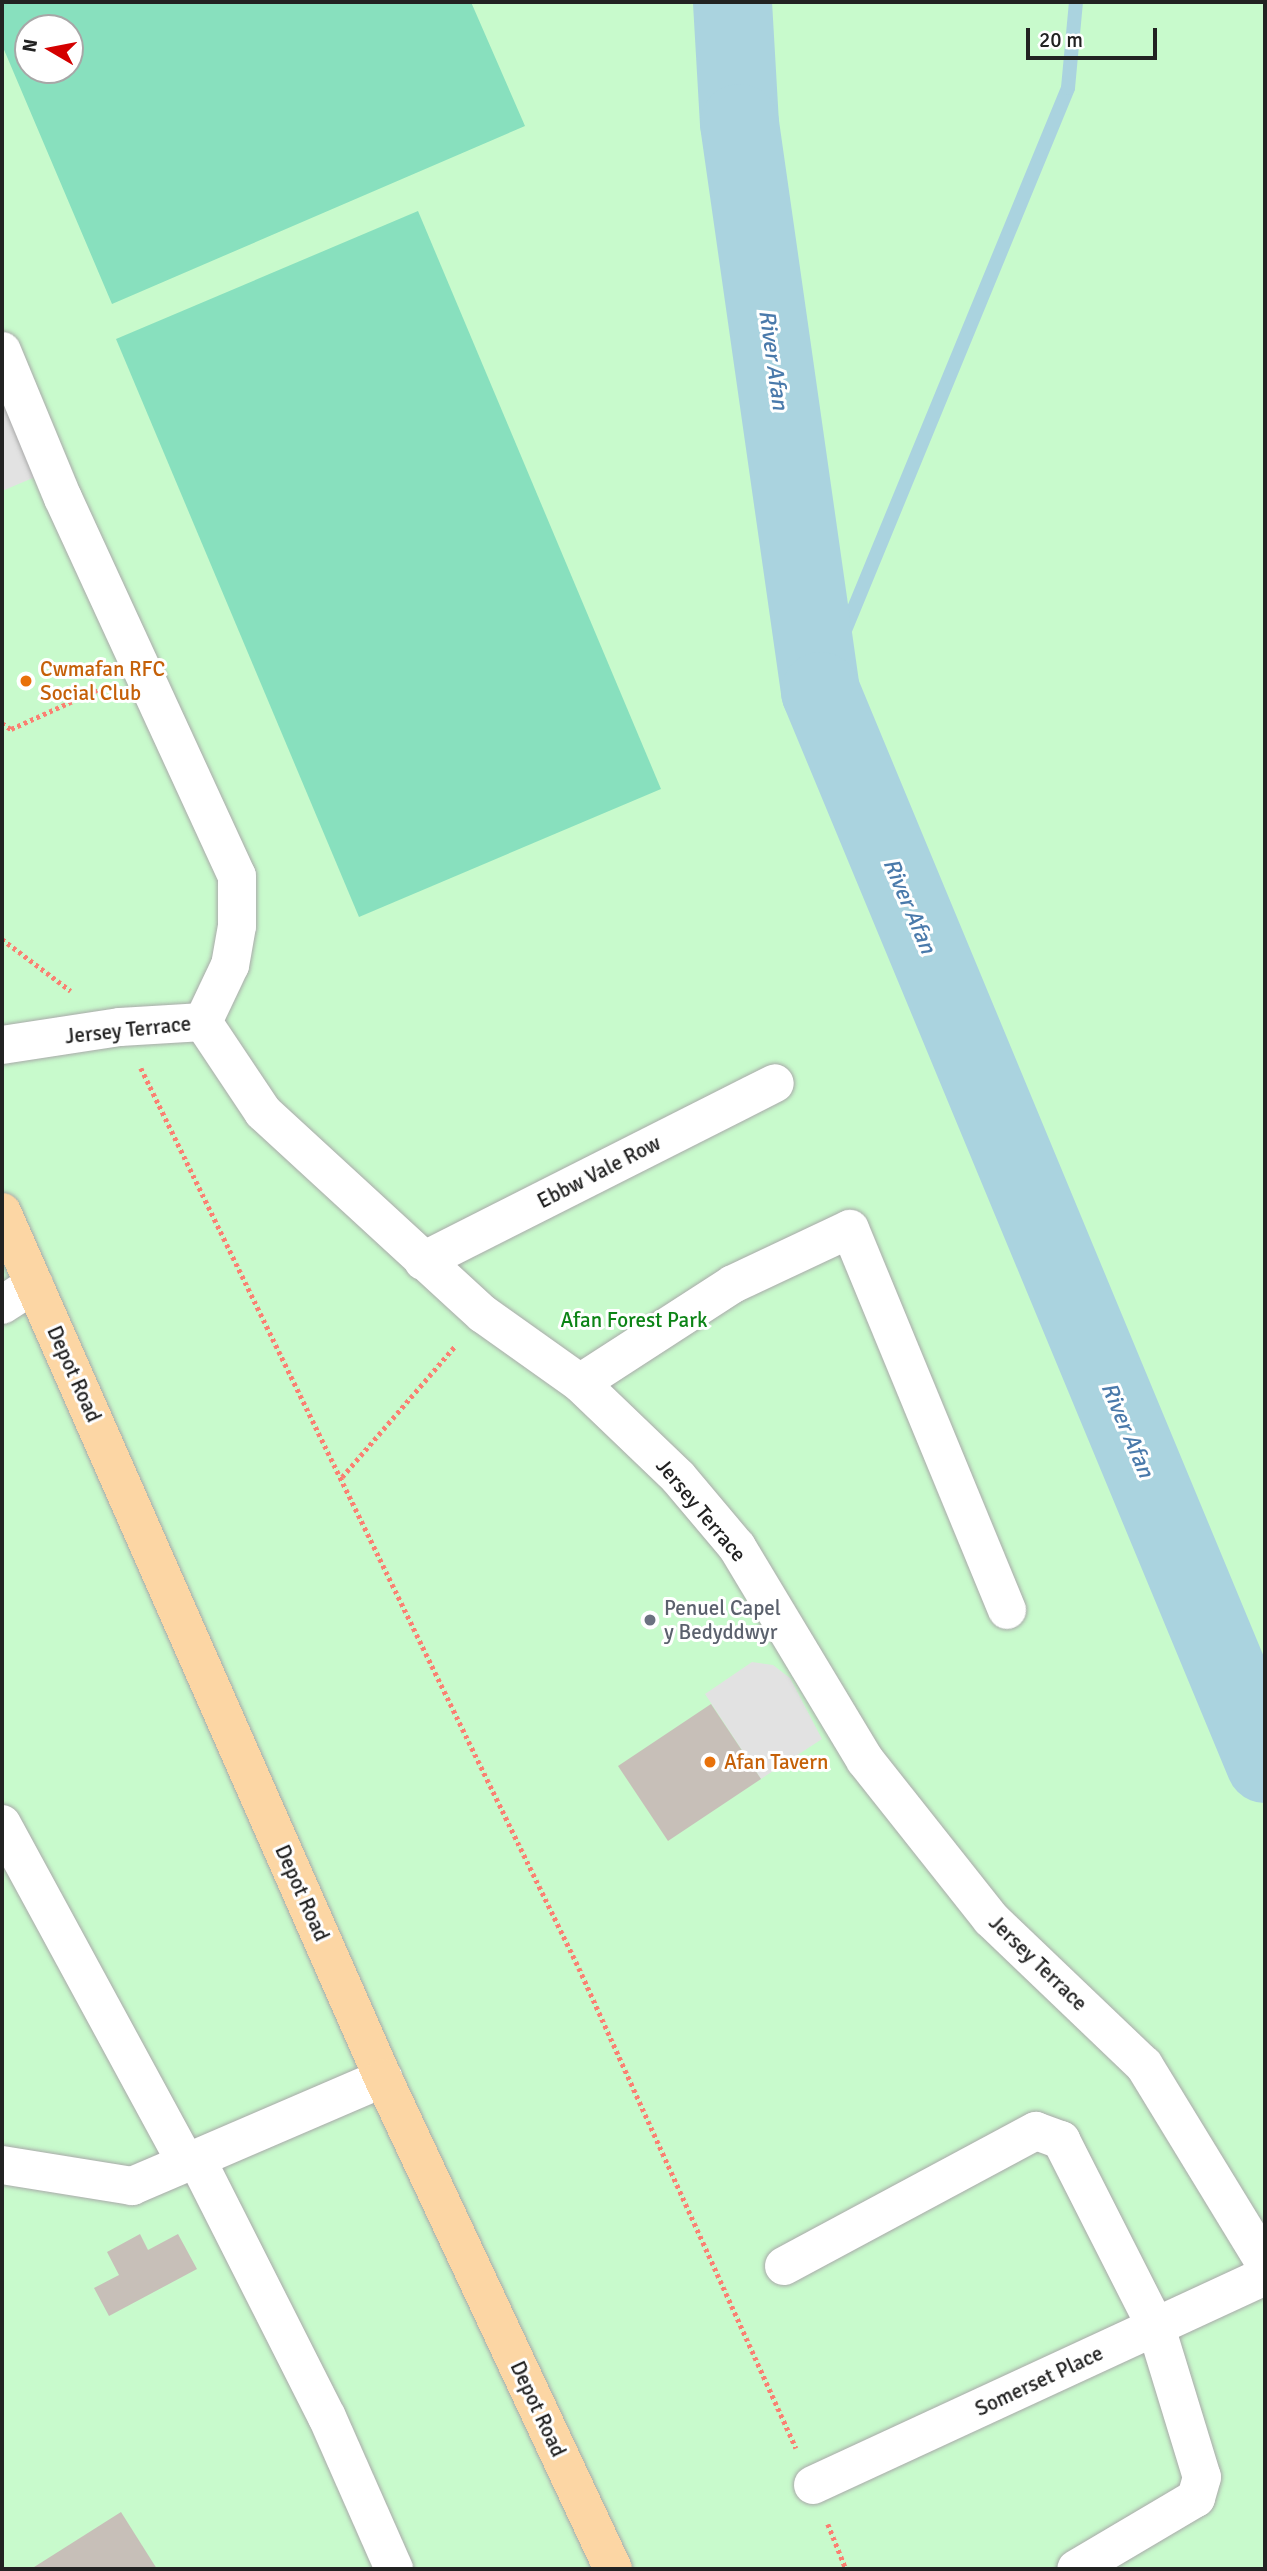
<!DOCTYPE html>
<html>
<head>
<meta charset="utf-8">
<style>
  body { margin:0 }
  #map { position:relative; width:1267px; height:2571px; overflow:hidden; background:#f2efe9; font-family:Signika,sans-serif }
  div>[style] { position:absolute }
  .park>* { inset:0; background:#c8facc }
  .pitch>* { inset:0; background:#88e0be }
  .parking>* { inset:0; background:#e2e2e2 }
  .stream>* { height:14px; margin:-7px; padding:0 7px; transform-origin:7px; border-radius:7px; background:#aad3df }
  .river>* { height:79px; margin:-39.5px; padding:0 39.5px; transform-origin:39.5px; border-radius:39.5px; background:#aad3df }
  .building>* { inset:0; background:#c7bfb8 }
  .path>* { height:4.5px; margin-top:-2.25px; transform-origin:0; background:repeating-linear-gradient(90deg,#fa8072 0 3.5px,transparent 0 7px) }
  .roads { filter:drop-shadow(0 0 2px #a9a9a9) drop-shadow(0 0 2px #a9a9a9) }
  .minor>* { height:38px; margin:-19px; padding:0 19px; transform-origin:19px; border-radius:19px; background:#fff }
  .major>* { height:38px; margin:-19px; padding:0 19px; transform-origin:19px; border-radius:19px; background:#fcd6a4 }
  .dots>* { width:19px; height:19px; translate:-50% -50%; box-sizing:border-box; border:4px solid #fff; border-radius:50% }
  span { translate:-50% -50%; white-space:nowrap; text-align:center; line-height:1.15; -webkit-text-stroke:6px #fff; paint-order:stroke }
  .food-label { font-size:21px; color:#c56008 }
  .left { translate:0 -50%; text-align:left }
  .street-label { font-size:21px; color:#222 }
  .park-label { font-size:21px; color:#0c8416 }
  .worship-label { font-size:21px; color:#5b616d }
  .water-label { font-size:23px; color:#4a7aab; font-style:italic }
  .frame { position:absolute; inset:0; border:4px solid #222; pointer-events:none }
  .north { position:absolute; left:14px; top:14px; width:70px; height:70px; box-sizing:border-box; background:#fff; border:2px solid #a7a7a7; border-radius:50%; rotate:280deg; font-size:19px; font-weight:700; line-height:28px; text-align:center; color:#222 }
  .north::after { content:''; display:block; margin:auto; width:24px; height:32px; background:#d40000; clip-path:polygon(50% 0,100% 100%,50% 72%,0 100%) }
  .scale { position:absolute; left:1026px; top:28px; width:131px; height:32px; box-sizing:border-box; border:4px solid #222; border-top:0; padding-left:9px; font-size:21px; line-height:24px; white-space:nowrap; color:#222; -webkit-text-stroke:5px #fff; paint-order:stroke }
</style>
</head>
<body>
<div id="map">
  <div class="park">
    <i style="clip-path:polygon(evenodd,2px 2px,1265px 2px,1265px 2569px,2px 2569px,2px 2px,28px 28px,70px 28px,70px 70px,28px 70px,28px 28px)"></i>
  </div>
  <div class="pitch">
    <i style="clip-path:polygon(evenodd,2px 2px,471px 2px,525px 126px,112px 304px,2px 45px,2px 2px,28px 28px,70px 28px,70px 70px,28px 70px,28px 28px)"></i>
    <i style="clip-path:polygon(418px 211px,661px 789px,359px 917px,116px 339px)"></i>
  </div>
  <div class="parking">
    <i style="clip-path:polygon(17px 402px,47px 472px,2px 491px,2px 408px)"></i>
    <i style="clip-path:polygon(752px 1662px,773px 1665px,790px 1678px,822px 1739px,761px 1779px,705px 1694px)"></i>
  </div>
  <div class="stream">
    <i style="left:820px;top:691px;width:652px;rotate:-67.64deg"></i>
    <i style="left:1068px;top:88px;width:86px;rotate:-84.7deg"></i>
  </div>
  <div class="river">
    <i style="left:732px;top:2px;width:121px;rotate:86.7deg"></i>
    <i style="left:739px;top:123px;width:574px;rotate:81.88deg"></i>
    <i style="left:820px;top:691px;width:1161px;rotate:67.46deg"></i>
  </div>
  <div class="building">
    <i style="clip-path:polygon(711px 1704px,761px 1779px,668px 1841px,618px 1766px)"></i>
    <i style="clip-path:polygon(140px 2234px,148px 2250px,178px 2234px,197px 2269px,109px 2316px,94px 2288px,119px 2275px,107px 2252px)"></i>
    <i style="clip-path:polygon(121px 2512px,157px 2569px,31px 2569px)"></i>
  </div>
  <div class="path">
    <i style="left:2px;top:723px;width:11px;rotate:34deg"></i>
    <i style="left:11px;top:729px;width:104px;rotate:-24.4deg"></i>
    <i style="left:2px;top:939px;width:86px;rotate:37deg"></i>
    <i style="left:141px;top:1068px;width:1001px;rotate:64.05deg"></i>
    <i style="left:579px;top:1968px;width:527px;rotate:65.67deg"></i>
    <i style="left:342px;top:1477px;width:174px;rotate:-49.2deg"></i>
    <i style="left:828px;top:2524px;width:48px;rotate:68.2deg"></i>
  </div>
  <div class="roads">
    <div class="minor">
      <i style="left:2px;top:351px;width:159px;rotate:67.5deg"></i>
      <i style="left:63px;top:498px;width:416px;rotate:65.3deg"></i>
      <i style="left:237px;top:876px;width:50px;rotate:90deg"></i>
      <i style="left:237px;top:926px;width:40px;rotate:100deg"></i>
      <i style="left:230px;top:965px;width:63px;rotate:115.3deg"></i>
      <i style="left:203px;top:1022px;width:108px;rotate:56.3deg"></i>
      <i style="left:263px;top:1112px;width:299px;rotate:42.6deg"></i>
      <i style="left:483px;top:1314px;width:119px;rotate:35.4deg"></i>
      <i style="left:580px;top:1383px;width:136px;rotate:43.8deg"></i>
      <i style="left:678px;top:1477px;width:92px;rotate:49.9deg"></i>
      <i style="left:737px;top:1547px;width:249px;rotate:59deg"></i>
      <i style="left:865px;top:1760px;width:203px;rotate:51.6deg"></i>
      <i style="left:991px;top:1919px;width:211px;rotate:43.7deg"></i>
      <i style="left:1144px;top:2065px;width:232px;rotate:58.6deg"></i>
      <i style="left:2px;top:1045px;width:119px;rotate:-8.7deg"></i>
      <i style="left:120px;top:1027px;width:83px;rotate:-3.4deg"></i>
      <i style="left:423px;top:1261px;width:394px;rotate:-26.8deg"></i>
      <i style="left:2px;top:1305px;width:38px;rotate:-33deg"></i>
      <i style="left:580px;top:1383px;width:182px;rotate:-32.9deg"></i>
      <i style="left:733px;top:1284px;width:129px;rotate:-25.2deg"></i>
      <i style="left:850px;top:1229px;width:412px;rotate:67.6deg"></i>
      <i style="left:2px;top:1824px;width:386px;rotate:61.5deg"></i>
      <i style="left:186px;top:2163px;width:215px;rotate:-23.3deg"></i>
      <i style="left:196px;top:2158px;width:290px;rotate:63.2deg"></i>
      <i style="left:327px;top:2417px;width:166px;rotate:66.2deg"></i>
      <i style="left:2px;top:2165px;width:132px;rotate:9.2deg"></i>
      <i style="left:132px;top:2186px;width:59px;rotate:-23.1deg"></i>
      <i style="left:784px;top:2266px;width:286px;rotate:-28.2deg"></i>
      <i style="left:1036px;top:2131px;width:27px;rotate:20deg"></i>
      <i style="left:1061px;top:2140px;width:210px;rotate:63.1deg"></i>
      <i style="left:1156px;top:2327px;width:157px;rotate:73deg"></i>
      <i style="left:1202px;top:2477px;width:22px;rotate:106deg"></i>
      <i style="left:1196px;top:2498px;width:139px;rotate:149.4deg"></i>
      <i style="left:813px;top:2485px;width:498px;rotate:-24.8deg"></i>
    </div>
    <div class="major">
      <i style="left:2px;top:1212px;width:946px;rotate:66.25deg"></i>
      <i style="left:383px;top:2078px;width:542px;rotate:64.9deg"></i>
    </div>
  </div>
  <div class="dots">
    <i style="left:26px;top:681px;background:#e8710a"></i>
    <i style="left:650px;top:1620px;background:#6b7280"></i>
    <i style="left:710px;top:1762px;background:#e8710a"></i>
  </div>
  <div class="food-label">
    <span class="left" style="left:40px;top:681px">Cwmafan RFC<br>Social Club</span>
    <span class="left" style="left:724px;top:1762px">Afan Tavern</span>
  </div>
  <div class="street-label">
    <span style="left:128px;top:1030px;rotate:-6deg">Jersey Terrace</span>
    <span style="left:599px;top:1172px;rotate:-27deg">Ebbw Vale Row</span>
    <span style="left:74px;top:1374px;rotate:66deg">Depot Road</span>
    <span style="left:701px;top:1510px;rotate:50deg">Jersey Terrace</span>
    <span style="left:302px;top:1893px;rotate:66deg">Depot Road</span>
    <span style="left:1038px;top:1963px;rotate:44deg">Jersey Terrace</span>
    <span style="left:1039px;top:2381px;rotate:-25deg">Somerset Place</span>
    <span style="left:538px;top:2409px;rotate:65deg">Depot Road</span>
  </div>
  <div class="park-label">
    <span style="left:634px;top:1320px">Afan Forest Park</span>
  </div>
  <div class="worship-label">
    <span class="left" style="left:664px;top:1620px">Penuel Capel<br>y Bedyddwyr</span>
  </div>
  <div class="water-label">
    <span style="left:773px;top:360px;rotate:82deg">River Afan</span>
    <span style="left:909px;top:906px;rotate:67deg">River Afan</span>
    <span style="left:1127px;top:1430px;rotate:67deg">River Afan</span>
  </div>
  <div class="frame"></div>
  <div class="north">N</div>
  <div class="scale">20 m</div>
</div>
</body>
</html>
